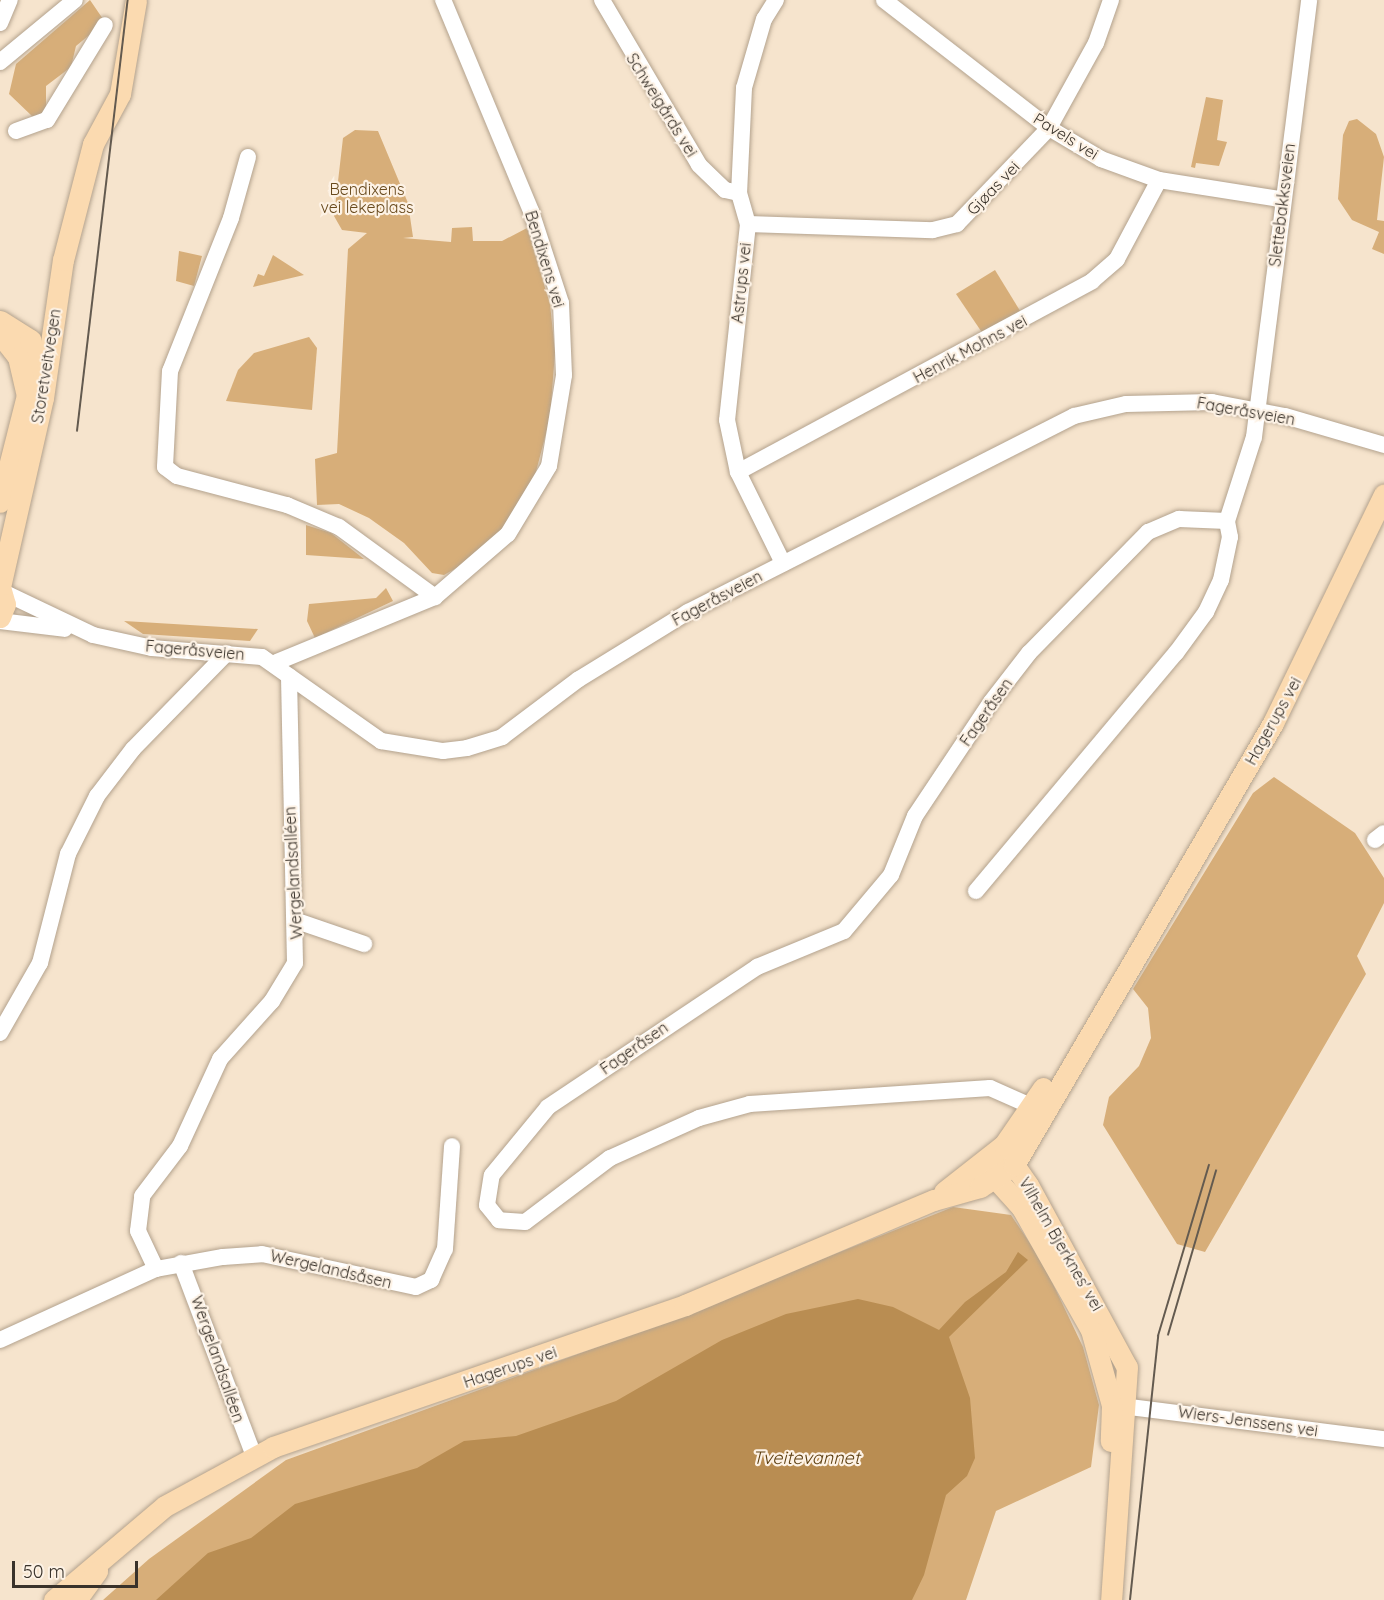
<!DOCTYPE html>
<html>
<head>
<meta charset="utf-8">
<style>
  body { margin:0 }
  #map { position:relative; width:1384px; height:1600px; overflow:hidden; background:#f6e4cd; font-family:Quicksand,sans-serif }
  div>[style] { position:absolute }
  .green>* { inset:0; background:#d7ae79 }
  .water>* { inset:0; background:#b98d52 }
  .roads { filter:drop-shadow(0 0 2px #b3a28d) drop-shadow(0 0 2px #b3a28d) }
  .minor>* { height:16px; margin:-8px; padding:0 8px; transform-origin:8px; border-radius:8px; background:#fff }
  .major>* { height:21px; margin:-10.5px; padding:0 10.5px; transform-origin:10.5px; border-radius:10.5px; background:#fbdab0 }
  .tram>* { height:1.5px; margin:-0.75px; padding:0 0.75px; transform-origin:0.75px; border-radius:0.75px; background:#635a4f }
  span { translate:-50% -50%; white-space:nowrap; text-align:center; line-height:1.15; -webkit-text-stroke:4.5px #fdf2e5; paint-order:stroke }
  .street-label { font-size:16px; color:#39322a }
  .park-label { font-size:16px; color:#68491c }
  .water-label { font-size:18px; color:#5e3f10; font-style:italic }
  .scale { position:absolute; left:12px; top:1561px; width:126px; height:27px; box-sizing:border-box; border:3px solid #39322a; border-top:0; padding-left:8px; font-size:18px; line-height:21px; white-space:nowrap; color:#39322a; -webkit-text-stroke:4px #fdf2e5; paint-order:stroke }
</style>
</head>
<body>
<div id="map">
  <div class="green">
    <i style="clip-path:polygon(90px 0,105px 22px,76px 46px,71px 67px,46px 86px,46px 113px,33px 117px,9px 94px,16px 64px)"></i>
    <i style="clip-path:polygon(1206px 97px,1223px 100px,1217px 140px,1227px 142px,1219px 166px,1196px 163px,1195px 168px,1191px 167px)"></i>
    <i style="clip-path:polygon(1357px 119px,1376px 134px,1384px 157px,1377px 220px,1384px 221px,1384px 254px,1372px 249px,1379px 232px,1352px 220px,1338px 199px,1343px 135px,1349px 121px)"></i>
    <i style="clip-path:polygon(355px 130px,378px 131px,408px 203px,413px 237px,403px 238px,451px 242px,452px 228px,472px 227px,473px 241px,502px 241px,527px 228px,550px 304px,555px 352px,550px 418px,532px 487px,505px 527px,469px 561px,444px 575px,432px 573px,404px 543px,369px 518px,339px 504px,317px 505px,315px 459px,337px 453px,348px 249px,367px 233px,342px 230px,334px 216px,343px 138px)"></i>
    <i style="clip-path:polygon(179px 251px,202px 256px,194px 286px,176px 281px)"></i>
    <i style="clip-path:polygon(273px 255px,304px 275px,253px 287px,258px 274px,264px 276px)"></i>
    <i style="clip-path:polygon(995px 270px,1022px 314px,983px 334px,956px 294px)"></i>
    <i style="clip-path:polygon(309px 337px,317px 348px,312px 410px,226px 401px,238px 370px,254px 353px)"></i>
    <i style="clip-path:polygon(306px 525px,331px 533px,364px 559px,306px 555px)"></i>
    <i style="clip-path:polygon(386px 588px,393px 601px,315px 638px,307px 621px,309px 604px,376px 598px)"></i>
    <i style="clip-path:polygon(124px 621px,258px 629px,250px 641px,143px 634px)"></i>
    <i style="clip-path:polygon(1274px 777px,1355px 833px,1384px 878px,1384px 903px,1357px 956px,1366px 974px,1205px 1252px,1177px 1244px,1103px 1125px,1109px 1097px,1139px 1066px,1151px 1038px,1148px 1008px,1133px 989px,1253px 793px)"></i>
    <i style="clip-path:polygon(953px 1207px,1011px 1215px,1042px 1261px,1083px 1347px,1099px 1405px,1091px 1467px,996px 1511px,966px 1600px,103px 1600px,149px 1559px,286px 1460px,644px 1330px)"></i>
  </div>
  <div class="water">
    <i style="clip-path:polygon(1018px 1252px,1028px 1260px,949px 1337px,970px 1398px,975px 1458px,967px 1476px,946px 1495px,924px 1575px,912px 1600px,156px 1600px,208px 1553px,251px 1538px,295px 1504px,417px 1468px,464px 1441px,516px 1436px,616px 1401px,722px 1340px,786px 1314px,858px 1299px,893px 1307px,939px 1330px,965px 1302px,1006px 1272px)"></i>
  </div>
  <div class="roads">
    <div class="minor">
      <i style="left:602px;top:0;width:191px;rotate:59.5deg"></i>
      <i style="left:699px;top:165px;width:36px;rotate:44deg"></i>
      <i style="left:725px;top:190px;width:14px;rotate:12deg"></i>
      <i style="left:776px;top:0;width:22px;rotate:122deg"></i>
      <i style="left:764px;top:19px;width:72px;rotate:106.2deg"></i>
      <i style="left:744px;top:88px;width:105px;rotate:92.7deg"></i>
      <i style="left:739px;top:193px;width:32px;rotate:74deg"></i>
      <i style="left:748px;top:224px;width:197px;rotate:96.1deg"></i>
      <i style="left:727px;top:420px;width:53px;rotate:78.1deg"></i>
      <i style="left:738px;top:472px;width:102px;rotate:63.7deg"></i>
      <i style="left:884px;top:0;width:209px;rotate:37.8deg"></i>
      <i style="left:1049px;top:128px;width:61px;rotate:30.8deg"></i>
      <i style="left:1101px;top:159px;width:62px;rotate:19.9deg"></i>
      <i style="left:1159px;top:180px;width:123px;rotate:8.9deg"></i>
      <i style="left:0;top:23px;width:25px;rotate:-67deg"></i>
      <i style="left:0;top:62px;width:97px;rotate:-39.6deg"></i>
      <i style="left:16px;top:131px;width:33px;rotate:-20deg"></i>
      <i style="left:47px;top:120px;width:111px;rotate:-58.6deg"></i>
      <i style="left:248px;top:157px;width:63px;rotate:105.6deg"></i>
      <i style="left:231px;top:218px;width:165px;rotate:111.7deg"></i>
      <i style="left:170px;top:371px;width:96px;rotate:93deg"></i>
      <i style="left:165px;top:467px;width:15px;rotate:37deg"></i>
      <i style="left:177px;top:476px;width:114px;rotate:14.8deg"></i>
      <i style="left:287px;top:505px;width:56px;rotate:22.9deg"></i>
      <i style="left:339px;top:527px;width:119px;rotate:36.1deg"></i>
      <i style="left:748px;top:224px;width:185px;rotate:1.9deg"></i>
      <i style="left:933px;top:230px;width:25px;rotate:-14deg"></i>
      <i style="left:957px;top:224px;width:133px;rotate:-46.2deg"></i>
      <i style="left:1049px;top:128px;width:97px;rotate:-61.1deg"></i>
      <i style="left:1096px;top:43px;width:46px;rotate:-70.8deg"></i>
      <i style="left:738px;top:472px;width:402px;rotate:-28.3deg"></i>
      <i style="left:1092px;top:281px;width:33px;rotate:-41deg"></i>
      <i style="left:1117px;top:259px;width:89px;rotate:-62deg"></i>
      <i style="left:3px;top:592px;width:100px;rotate:25.5deg"></i>
      <i style="left:93px;top:635px;width:60px;rotate:12.4deg"></i>
      <i style="left:152px;top:648px;width:110px;rotate:4.7deg"></i>
      <i style="left:262px;top:657px;width:146px;rotate:35.2deg"></i>
      <i style="left:381px;top:741px;width:63px;rotate:9.2deg"></i>
      <i style="left:443px;top:751px;width:24px;rotate:-7deg"></i>
      <i style="left:467px;top:748px;width:37px;rotate:-17deg"></i>
      <i style="left:502px;top:737px;width:96px;rotate:-37deg"></i>
      <i style="left:579px;top:679px;width:128px;rotate:-31.6deg"></i>
      <i style="left:688px;top:612px;width:433px;rotate:-26.9deg"></i>
      <i style="left:1074px;top:416px;width:53px;rotate:-13deg"></i>
      <i style="left:1126px;top:404px;width:86px;rotate:-1.3deg"></i>
      <i style="left:1212px;top:402px;width:74px;rotate:10.9deg"></i>
      <i style="left:1285px;top:416px;width:103px;rotate:16.3deg"></i>
      <i style="left:0;top:621px;width:65px;rotate:7deg"></i>
      <i style="left:277px;top:662px;width:171px;rotate:-22.4deg"></i>
      <i style="left:435px;top:597px;width:96px;rotate:-40.8deg"></i>
      <i style="left:508px;top:534px;width:79px;rotate:-58.9deg"></i>
      <i style="left:549px;top:466px;width:92px;rotate:-80.6deg"></i>
      <i style="left:564px;top:375px;width:72px;rotate:-92.4deg"></i>
      <i style="left:561px;top:303px;width:97px;rotate:-108.1deg"></i>
      <i style="left:531px;top:211px;width:229px;rotate:-112.6deg"></i>
      <i style="left:1375px;top:840px;width:11px;rotate:-38deg"></i>
      <i style="left:976px;top:891px;width:311px;rotate:-50deg"></i>
      <i style="left:1176px;top:653px;width:51px;rotate:-53.8deg"></i>
      <i style="left:1206px;top:612px;width:35px;rotate:-65deg"></i>
      <i style="left:1221px;top:580px;width:44px;rotate:-78.2deg"></i>
      <i style="left:1230px;top:537px;width:16px;rotate:-101deg"></i>
      <i style="left:1227px;top:521px;width:88px;rotate:-72.2deg"></i>
      <i style="left:1254px;top:437px;width:440px;rotate:-82.8deg"></i>
      <i style="left:297px;top:921px;width:71px;rotate:18.9deg"></i>
      <i style="left:0;top:1033px;width:81px;rotate:-60.3deg"></i>
      <i style="left:40px;top:963px;width:113px;rotate:-75.6deg"></i>
      <i style="left:68px;top:854px;width:65px;rotate:-63.4deg"></i>
      <i style="left:97px;top:796px;width:59px;rotate:-52.5deg"></i>
      <i style="left:133px;top:749px;width:134px;rotate:-45.6deg"></i>
      <i style="left:1042px;top:1111px;width:57px;rotate:-156.1deg"></i>
      <i style="left:990px;top:1088px;width:241px;rotate:176.2deg"></i>
      <i style="left:750px;top:1104px;width:53px;rotate:164.6deg"></i>
      <i style="left:699px;top:1118px;width:98px;rotate:155.8deg"></i>
      <i style="left:610px;top:1158px;width:106px;rotate:143deg"></i>
      <i style="left:525px;top:1222px;width:26px;rotate:-176deg"></i>
      <i style="left:499px;top:1220px;width:19px;rotate:-129deg"></i>
      <i style="left:487px;top:1205px;width:30px;rotate:-81deg"></i>
      <i style="left:492px;top:1175px;width:88px;rotate:-50.5deg"></i>
      <i style="left:548px;top:1107px;width:252px;rotate:-33.8deg"></i>
      <i style="left:757px;top:967px;width:94px;rotate:-22.5deg"></i>
      <i style="left:844px;top:931px;width:73px;rotate:-50deg"></i>
      <i style="left:891px;top:875px;width:64px;rotate:-67.9deg"></i>
      <i style="left:915px;top:816px;width:137px;rotate:-56.3deg"></i>
      <i style="left:991px;top:702px;width:62px;rotate:-52.2deg"></i>
      <i style="left:1029px;top:653px;width:170px;rotate:-45.5deg"></i>
      <i style="left:1148px;top:532px;width:34px;rotate:-23deg"></i>
      <i style="left:1179px;top:519px;width:48px;rotate:2.4deg"></i>
      <i style="left:181px;top:1263px;width:206px;rotate:69.3deg"></i>
      <i style="left:156px;top:1269px;width:42px;rotate:-115.3deg"></i>
      <i style="left:138px;top:1231px;width:35px;rotate:-83deg"></i>
      <i style="left:142px;top:1196px;width:63px;rotate:-52.8deg"></i>
      <i style="left:180px;top:1146px;width:96px;rotate:-65.3deg"></i>
      <i style="left:220px;top:1059px;width:78px;rotate:-48.1deg"></i>
      <i style="left:272px;top:1001px;width:44px;rotate:-58.8deg"></i>
      <i style="left:295px;top:963px;width:287px;rotate:-91.2deg"></i>
      <i style="left:0;top:1340px;width:171px;rotate:-24.5deg"></i>
      <i style="left:156px;top:1269px;width:68px;rotate:-10.2deg"></i>
      <i style="left:223px;top:1257px;width:39px;rotate:-4deg"></i>
      <i style="left:262px;top:1254px;width:157px;rotate:12.1deg"></i>
      <i style="left:416px;top:1287px;width:17px;rotate:-25deg"></i>
      <i style="left:431px;top:1280px;width:34px;rotate:-66deg"></i>
      <i style="left:445px;top:1249px;width:103px;rotate:-86.1deg"></i>
      <i style="left:1114px;top:1405px;width:272px;rotate:7.2deg"></i>
    </div>
    <div class="major">
      <i style="left:0;top:321px;width:36px;rotate:32deg"></i>
      <i style="left:30px;top:340px;width:41px;rotate:74.6deg"></i>
      <i style="left:0;top:334px;width:29px;rotate:52deg"></i>
      <i style="left:18px;top:357px;width:39px;rotate:77deg"></i>
      <i style="left:27px;top:395px;width:110px;rotate:104.2deg"></i>
      <i style="left:0;top:587px;width:194px;rotate:-77.2deg"></i>
      <i style="left:43px;top:398px;width:139px;rotate:-81.8deg"></i>
      <i style="left:63px;top:260px;width:120px;rotate:-75.5deg"></i>
      <i style="left:93px;top:144px;width:57px;rotate:-61.6deg"></i>
      <i style="left:120px;top:94px;width:95px;rotate:-80.3deg"></i>
      <i style="left:0;top:587px;width:18px;rotate:74deg"></i>
      <i style="left:5px;top:604px;width:14px;rotate:111deg"></i>
      <i style="left:991px;top:1158px;width:24px;rotate:17deg"></i>
      <i style="left:1014px;top:1165px;width:24px;rotate:55deg"></i>
      <i style="left:1028px;top:1185px;width:207px;rotate:61.5deg"></i>
      <i style="left:1127px;top:1367px;width:234px;rotate:93.9deg"></i>
      <i style="left:993px;top:1165px;width:14px;rotate:78deg"></i>
      <i style="left:996px;top:1179px;width:39px;rotate:48deg"></i>
      <i style="left:1022px;top:1208px;width:140px;rotate:60.5deg"></i>
      <i style="left:1091px;top:1330px;width:78px;rotate:74.4deg"></i>
      <i style="left:1112px;top:1405px;width:36px;rotate:92deg"></i>
      <i style="left:944px;top:1192px;width:76px;rotate:-38.1deg"></i>
      <i style="left:1004px;top:1145px;width:69px;rotate:-55.6deg"></i>
      <i style="left:54px;top:1600px;width:145px;rotate:-40.3deg"></i>
      <i style="left:165px;top:1506px;width:123px;rotate:-28.6deg"></i>
      <i style="left:273px;top:1447px;width:436px;rotate:-19deg"></i>
      <i style="left:685px;top:1305px;width:270px;rotate:-22.9deg"></i>
      <i style="left:934px;top:1200px;width:48px;rotate:-15.8deg"></i>
      <i style="left:980px;top:1187px;width:40px;rotate:-32.9deg"></i>
      <i style="left:1014px;top:1165px;width:512px;rotate:-59.63deg"></i>
      <i style="left:1273px;top:723px;width:254px;rotate:-64.1deg"></i>
      <i style="left:76px;top:1600px;width:36px;rotate:-54deg"></i>
    </div>
  </div>
  <div class="tram">
    <i style="left:77px;top:431px;width:434px;rotate:-83.3deg"></i>
    <i style="left:1168px;top:1335px;width:171px;rotate:-73.7deg"></i>
    <i style="left:1130px;top:1600px;width:265px;rotate:-83.9deg"></i>
    <i style="left:1158px;top:1336px;width:178px;rotate:-73.4deg"></i>
  </div>
  <div class="street-label">
    <span style="left:662px;top:105px;rotate:58deg">Schweigårds vei</span>
    <span style="left:1066px;top:136px;rotate:32deg">Pavels vei</span>
    <span style="left:993px;top:188px;rotate:-46deg">Gjøas vei</span>
    <span style="left:1282px;top:205px;rotate:-83deg">Slettebakksveien</span>
    <span style="left:545px;top:259px;rotate:73deg">Bendixens vei</span>
    <span style="left:741px;top:283px;rotate:-84deg">Astrups vei</span>
    <span style="left:970px;top:349px;rotate:-28deg">Henrik Mohns vei</span>
    <span style="left:46px;top:366px;rotate:-81deg">Storetveitvegen</span>
    <span style="left:1246px;top:411px;rotate:10deg">Fageråsveien</span>
    <span style="left:717px;top:598px;rotate:-28deg">Fageråsveien</span>
    <span style="left:195px;top:650px;rotate:5deg">Fageråsveien</span>
    <span style="left:986px;top:712px;rotate:-55deg">Fageråsen</span>
    <span style="left:1273px;top:721px;rotate:-61deg">Hagerups vei</span>
    <span style="left:293px;top:873px;rotate:-93deg">Wergelandsalléen</span>
    <span style="left:634px;top:1048px;rotate:-35deg">Fageråsen</span>
    <span style="left:1061px;top:1244px;rotate:60deg">Vilhelm Bjerknes' vei</span>
    <span style="left:331px;top:1269px;rotate:13deg">Wergelandsåsen</span>
    <span style="left:218px;top:1359px;rotate:71deg">Wergelandsalléen</span>
    <span style="left:510px;top:1367px;rotate:-19deg">Hagerups vei</span>
    <span style="left:1248px;top:1421px;rotate:8deg">Wiers-Jenssens vei</span>
  </div>
  <div class="park-label">
    <span style="left:367px;top:198px">Bendixens<br>vei lekeplass</span>
  </div>
  <div class="water-label">
    <span style="left:806px;top:1458px">Tveitevannet</span>
  </div>
  <div class="scale">50 m</div>
</div>
</body>
</html>
